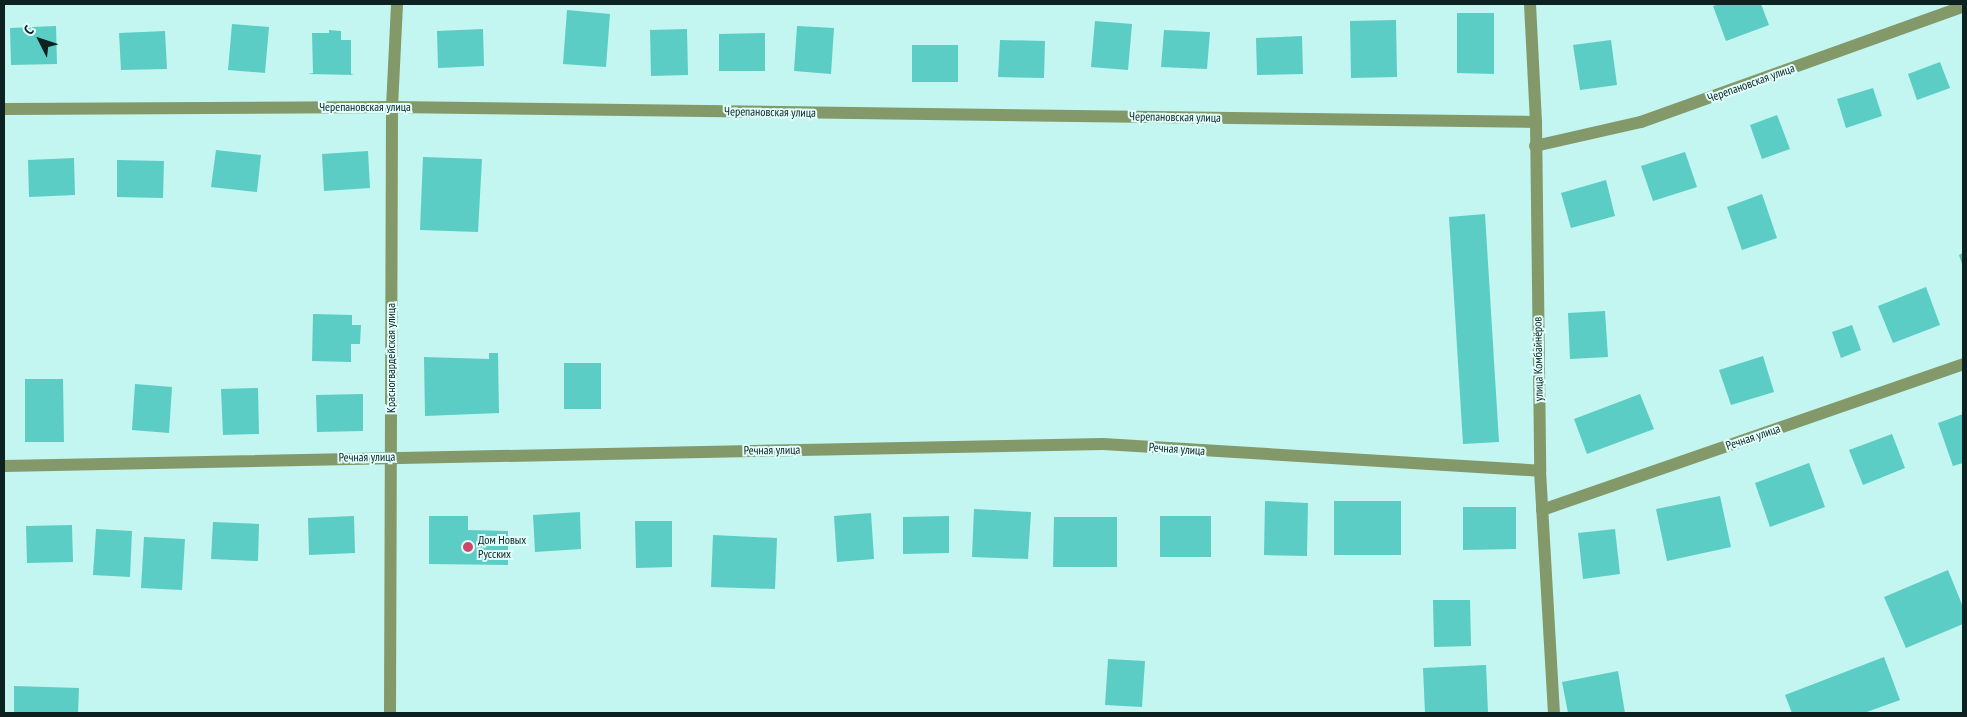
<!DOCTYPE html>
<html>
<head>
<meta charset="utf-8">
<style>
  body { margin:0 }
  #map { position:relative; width:1967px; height:717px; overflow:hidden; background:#c3f6f0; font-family:"PT Sans Narrow",sans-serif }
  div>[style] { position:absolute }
  .building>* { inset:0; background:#5bcdc5 }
  .street>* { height:12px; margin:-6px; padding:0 6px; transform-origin:6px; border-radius:6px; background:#839969 }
  .dots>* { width:14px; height:14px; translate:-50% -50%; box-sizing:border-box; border:2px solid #e0fefb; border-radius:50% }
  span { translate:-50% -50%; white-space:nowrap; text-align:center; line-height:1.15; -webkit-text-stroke:4px #e0fefb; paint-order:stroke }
  .street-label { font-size:12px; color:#0d2120 }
  .poi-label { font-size:12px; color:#0d2120 }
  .left { translate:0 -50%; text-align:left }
  .frame { position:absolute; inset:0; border:5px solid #0d2120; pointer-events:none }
  .north { position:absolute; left:15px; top:15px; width:50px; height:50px; -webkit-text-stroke:4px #e0fefb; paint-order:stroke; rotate:311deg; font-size:14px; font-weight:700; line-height:20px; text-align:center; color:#0d2120 }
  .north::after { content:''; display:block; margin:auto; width:18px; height:22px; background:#0d2120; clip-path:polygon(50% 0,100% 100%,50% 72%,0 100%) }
</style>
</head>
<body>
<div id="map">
  <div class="building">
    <i style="clip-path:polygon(1720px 4px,1761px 4px,1769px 25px,1726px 41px,1713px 6px)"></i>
    <i style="clip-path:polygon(567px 10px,610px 14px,606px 67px,563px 64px)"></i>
    <i style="clip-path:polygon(1457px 13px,1494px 13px,1494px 74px,1457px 73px)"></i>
    <i style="clip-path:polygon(1396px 20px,1397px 77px,1351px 78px,1350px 21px)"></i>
    <i style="clip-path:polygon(1095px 21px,1132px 24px,1128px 70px,1091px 67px)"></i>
    <i style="clip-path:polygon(232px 24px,269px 27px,265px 73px,228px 70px)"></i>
    <i style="clip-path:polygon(56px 26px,57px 64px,11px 65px,10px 28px)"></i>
    <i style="clip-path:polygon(797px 26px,834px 28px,831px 74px,794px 71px)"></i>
    <i style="clip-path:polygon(483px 29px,484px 66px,438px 68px,437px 31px)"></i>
    <i style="clip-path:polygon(687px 29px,688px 75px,651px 76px,650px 30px)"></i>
    <i style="clip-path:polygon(329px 30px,341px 31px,341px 40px,351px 40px,351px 74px,354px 75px,308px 74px,313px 73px,312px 33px,329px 33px)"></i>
    <i style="clip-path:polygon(1164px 30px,1210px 32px,1207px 69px,1161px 67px)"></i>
    <i style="clip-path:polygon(165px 31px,167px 69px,121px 70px,119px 33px)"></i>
    <i style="clip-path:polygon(765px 33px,765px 71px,719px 71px,719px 34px)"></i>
    <i style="clip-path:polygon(1302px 36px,1303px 74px,1257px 75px,1256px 38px)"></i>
    <i style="clip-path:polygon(1000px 40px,1045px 41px,1044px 78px,998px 77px)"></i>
    <i style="clip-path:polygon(1611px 40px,1617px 85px,1580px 90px,1573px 45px)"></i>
    <i style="clip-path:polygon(912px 45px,958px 45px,958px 82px,912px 82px)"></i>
    <i style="clip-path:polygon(1940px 62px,1950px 88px,1917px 100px,1908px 74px)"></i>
    <i style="clip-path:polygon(1873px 88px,1882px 116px,1846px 128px,1837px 99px)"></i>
    <i style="clip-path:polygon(1777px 115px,1790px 149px,1762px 159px,1750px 125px)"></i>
    <i style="clip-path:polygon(216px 150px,261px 155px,257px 192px,211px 187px)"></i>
    <i style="clip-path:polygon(368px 151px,370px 188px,324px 191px,322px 154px)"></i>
    <i style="clip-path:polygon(1685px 152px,1697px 187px,1653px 201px,1641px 166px)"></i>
    <i style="clip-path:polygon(423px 157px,482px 159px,478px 232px,420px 230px)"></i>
    <i style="clip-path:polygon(74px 158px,75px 195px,29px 197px,28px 160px)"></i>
    <i style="clip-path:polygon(117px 160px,164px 161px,163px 198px,117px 197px)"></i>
    <i style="clip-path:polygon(1606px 180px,1615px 216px,1571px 228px,1561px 193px)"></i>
    <i style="clip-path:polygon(1762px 194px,1777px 238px,1742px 250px,1727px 207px)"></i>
    <i style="clip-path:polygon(1485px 214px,1499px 442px,1463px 444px,1449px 217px)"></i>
    <i style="clip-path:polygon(1963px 253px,1963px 267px,1959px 255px)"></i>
    <i style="clip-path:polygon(1926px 287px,1940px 325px,1893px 343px,1878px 306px)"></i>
    <i style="clip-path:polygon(1605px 311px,1608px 357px,1570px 359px,1568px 313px)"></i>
    <i style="clip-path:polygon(313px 314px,352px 315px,352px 325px,361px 325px,360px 344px,351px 344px,351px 362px,312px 361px)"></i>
    <i style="clip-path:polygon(1852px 325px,1861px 350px,1841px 358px,1832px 332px)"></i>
    <i style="clip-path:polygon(489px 353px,498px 353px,499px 413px,425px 416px,424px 357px,489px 359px)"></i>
    <i style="clip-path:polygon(1763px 356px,1774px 392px,1731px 405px,1719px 370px)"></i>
    <i style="clip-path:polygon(564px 363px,601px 363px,601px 409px,564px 409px)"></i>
    <i style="clip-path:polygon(25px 379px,63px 379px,64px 442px,25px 442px)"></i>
    <i style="clip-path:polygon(135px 384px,172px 387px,169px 433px,132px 430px)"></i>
    <i style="clip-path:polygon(258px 388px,259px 434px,223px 435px,221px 389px)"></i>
    <i style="clip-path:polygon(363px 394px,363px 431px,317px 432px,316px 395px)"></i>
    <i style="clip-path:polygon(1640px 394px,1654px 429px,1587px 454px,1574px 419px)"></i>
    <i style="clip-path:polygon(1963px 414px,1963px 463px,1953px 466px,1938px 423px)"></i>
    <i style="clip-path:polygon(1892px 434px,1905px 468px,1863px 485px,1849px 450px)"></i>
    <i style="clip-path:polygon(1809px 463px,1825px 507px,1770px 527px,1755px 483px)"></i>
    <i style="clip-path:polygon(1720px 496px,1731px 547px,1667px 561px,1656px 509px)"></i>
    <i style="clip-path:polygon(1265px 501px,1308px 503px,1307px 556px,1264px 555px)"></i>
    <i style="clip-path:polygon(1334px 501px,1401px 501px,1401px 555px,1334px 555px)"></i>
    <i style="clip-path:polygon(1463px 507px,1516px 507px,1516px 549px,1463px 550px)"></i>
    <i style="clip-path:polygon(974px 509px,1031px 512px,1028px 559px,972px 557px)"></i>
    <i style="clip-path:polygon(580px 512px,581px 549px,535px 552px,533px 515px)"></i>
    <i style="clip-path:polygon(871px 513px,874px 559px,837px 562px,834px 516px)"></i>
    <i style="clip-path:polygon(354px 516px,355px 553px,309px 555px,308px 518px)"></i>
    <i style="clip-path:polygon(429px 516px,468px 516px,468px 530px,508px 531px,508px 565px,429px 564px)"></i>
    <i style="clip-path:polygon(949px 516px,949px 553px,903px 554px,903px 517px)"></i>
    <i style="clip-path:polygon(1160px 516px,1211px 516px,1211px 557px,1160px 557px)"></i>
    <i style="clip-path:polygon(1054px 517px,1117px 517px,1117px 567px,1053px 567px)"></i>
    <i style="clip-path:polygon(635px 521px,672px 521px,672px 567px,636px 568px)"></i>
    <i style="clip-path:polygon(213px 522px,259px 524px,258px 561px,211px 559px)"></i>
    <i style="clip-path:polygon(72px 525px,73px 562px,27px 563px,26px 526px)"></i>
    <i style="clip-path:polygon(96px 529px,132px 531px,130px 577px,93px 575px)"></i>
    <i style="clip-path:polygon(1615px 529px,1620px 574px,1583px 579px,1578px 533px)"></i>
    <i style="clip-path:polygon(713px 535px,777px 538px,775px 589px,711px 587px)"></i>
    <i style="clip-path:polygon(144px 537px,185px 539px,182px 590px,141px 588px)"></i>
    <i style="clip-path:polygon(1948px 570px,1963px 607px,1963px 624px,1906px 648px,1884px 597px)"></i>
    <i style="clip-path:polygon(1433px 600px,1470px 600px,1471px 646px,1434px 647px)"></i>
    <i style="clip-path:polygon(1884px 657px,1900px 700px,1864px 713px,1792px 713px,1785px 695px)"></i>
    <i style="clip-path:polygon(1108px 659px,1145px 661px,1142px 707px,1105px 705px)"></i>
    <i style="clip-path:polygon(1486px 665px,1488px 713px,1425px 713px,1423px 668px)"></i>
    <i style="clip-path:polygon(1618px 671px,1625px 713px,1568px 713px,1562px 682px)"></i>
    <i style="clip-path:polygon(14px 686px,79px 688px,78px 713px,14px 713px)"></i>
  </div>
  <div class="street">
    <i style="left:1530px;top:4px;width:118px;rotate:87.1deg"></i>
    <i style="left:1536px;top:122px;width:349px;rotate:89.3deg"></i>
    <i style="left:1540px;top:471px;width:242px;rotate:86.7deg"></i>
    <i style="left:4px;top:109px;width:388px;rotate:-0.3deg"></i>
    <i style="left:392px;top:107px;width:1144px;rotate:0.75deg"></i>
    <i style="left:1535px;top:146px;width:109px;rotate:-12.8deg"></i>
    <i style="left:1641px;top:122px;width:342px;rotate:-19.7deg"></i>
    <i style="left:4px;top:466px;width:1099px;rotate:-1.15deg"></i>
    <i style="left:1103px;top:444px;width:438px;rotate:3.5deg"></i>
    <i style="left:1542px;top:510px;width:446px;rotate:-19.1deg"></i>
    <i style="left:390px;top:713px;width:606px;rotate:-89.81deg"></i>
    <i style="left:392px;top:107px;width:103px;rotate:-87.2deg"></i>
  </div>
  <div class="dots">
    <i style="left:468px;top:547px;background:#d3446a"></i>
  </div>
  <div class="street-label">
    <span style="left:1751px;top:83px;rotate:-20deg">Черепановская улица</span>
    <span style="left:365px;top:107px">Черепановская улица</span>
    <span style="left:770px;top:112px;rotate:1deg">Черепановская улица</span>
    <span style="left:1175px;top:117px;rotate:1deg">Черепановская улица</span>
    <span style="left:391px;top:358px;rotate:-90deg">Красногвардейская улица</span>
    <span style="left:1538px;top:359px;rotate:-91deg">улица Комбайнёров</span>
    <span style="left:1753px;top:437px;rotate:-19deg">Речная улица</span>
    <span style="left:1177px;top:449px;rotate:4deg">Речная улица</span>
    <span style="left:772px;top:450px;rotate:-1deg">Речная улица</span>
    <span style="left:367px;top:457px;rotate:-1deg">Речная улица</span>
  </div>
  <div class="poi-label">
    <span class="left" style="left:478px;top:547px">Дом Новых<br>Русских</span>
  </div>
  <div class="frame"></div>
  <div class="north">С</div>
</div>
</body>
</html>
